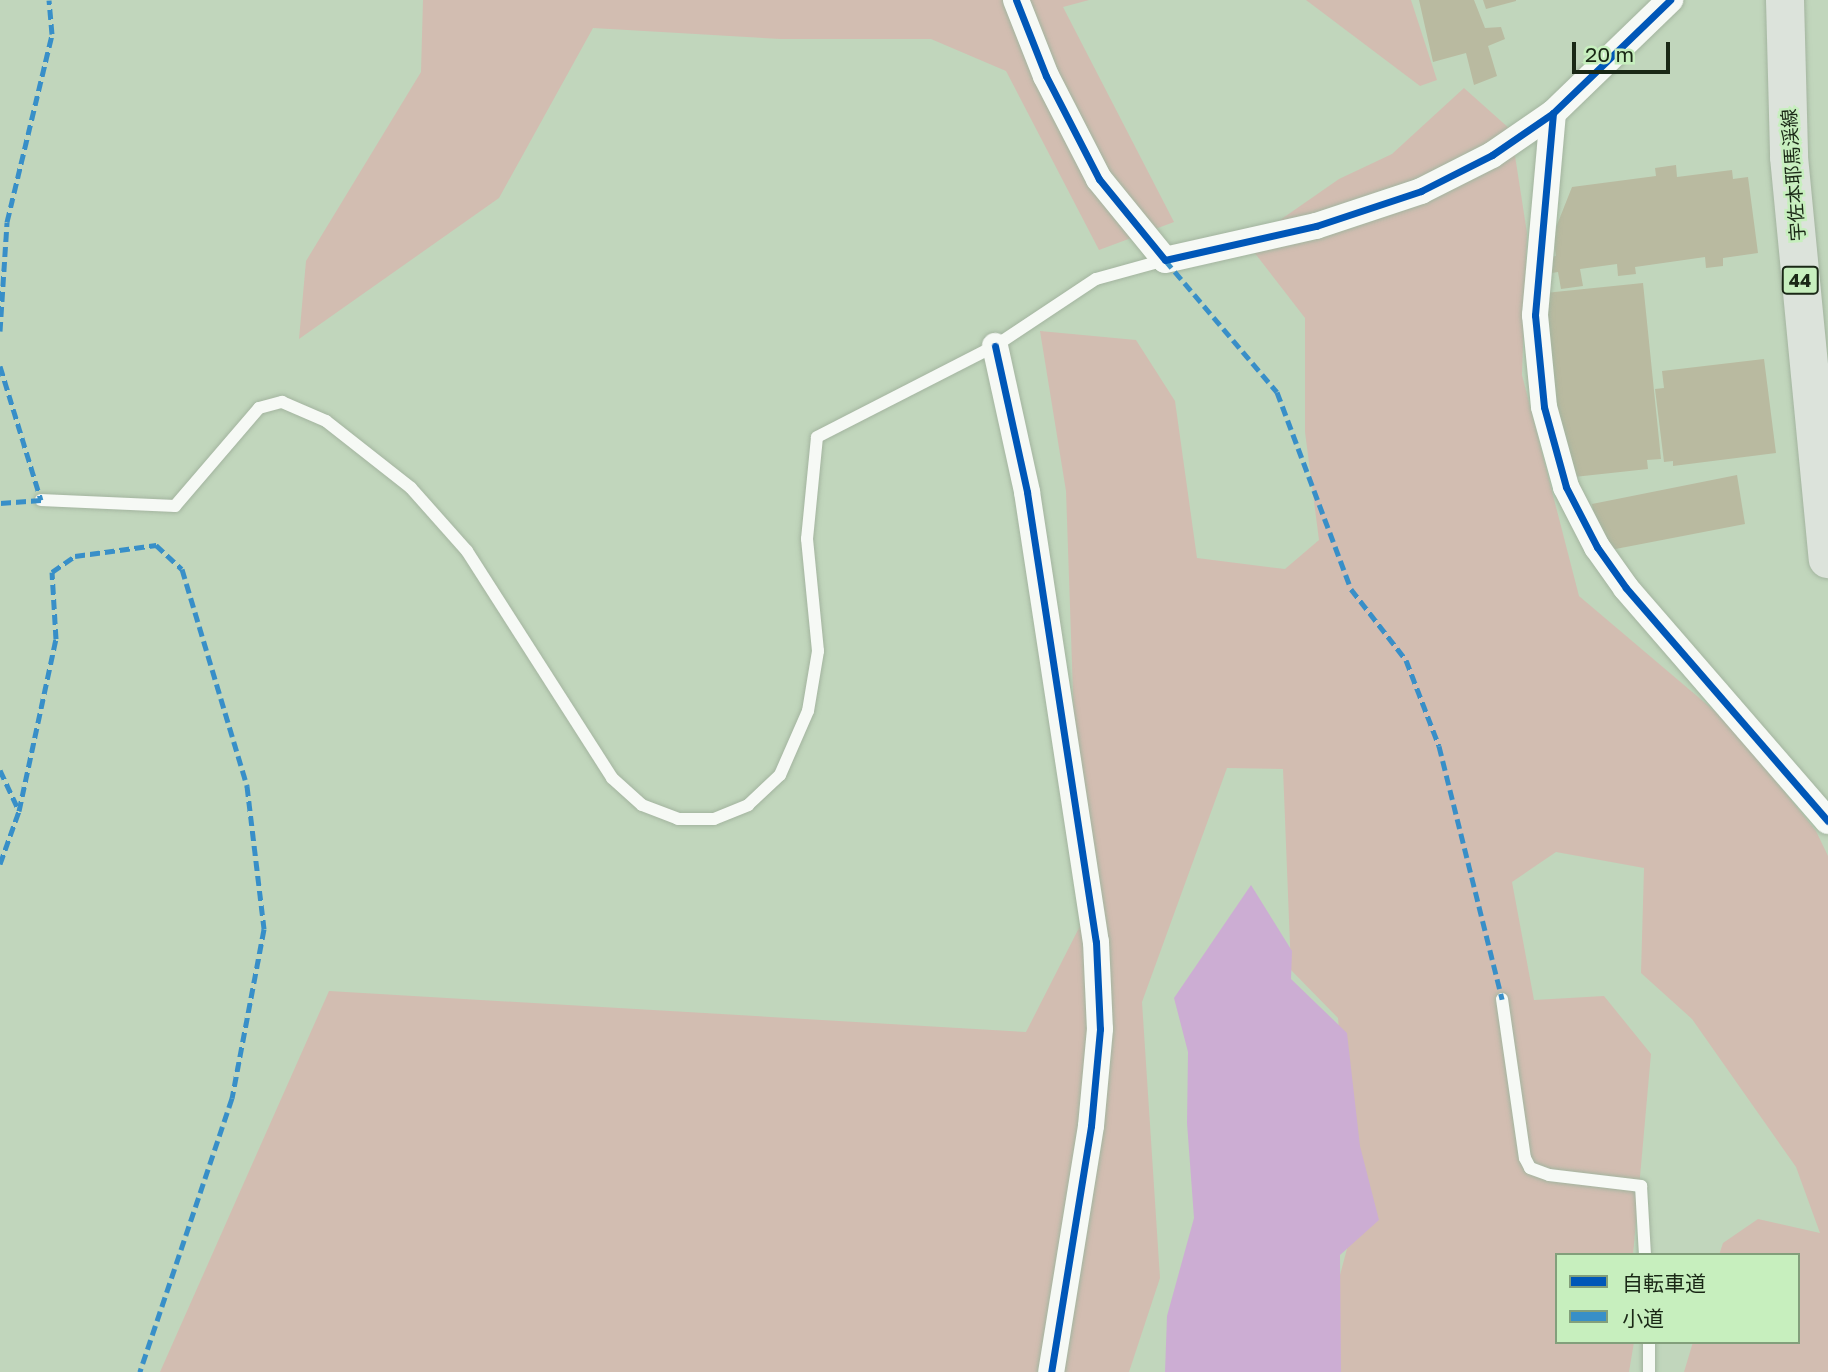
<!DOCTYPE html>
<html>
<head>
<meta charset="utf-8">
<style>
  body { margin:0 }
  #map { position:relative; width:1828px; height:1372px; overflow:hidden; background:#c1d6bc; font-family:"Golos Text","Noto Sans JP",sans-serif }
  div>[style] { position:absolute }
  .green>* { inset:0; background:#d2bdb1 }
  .water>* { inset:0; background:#ccadd3 }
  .building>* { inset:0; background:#b9baa0 }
  .roads { filter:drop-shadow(0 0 2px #a3b49f) drop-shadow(0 0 2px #a3b49f) }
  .lane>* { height:12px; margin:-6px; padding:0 6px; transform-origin:6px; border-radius:6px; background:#f6f9f5 }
  .street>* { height:26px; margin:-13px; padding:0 13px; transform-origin:13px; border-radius:13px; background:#f6f9f5 }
  .primary>* { height:38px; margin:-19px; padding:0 19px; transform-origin:19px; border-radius:19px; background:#dce3db }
  .quiet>* { height:5px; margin-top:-2.5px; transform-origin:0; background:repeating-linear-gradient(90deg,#388fc8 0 10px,transparent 0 15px) }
  .cycleway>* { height:7px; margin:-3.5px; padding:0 3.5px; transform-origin:3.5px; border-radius:3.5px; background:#0057b8 }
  span { translate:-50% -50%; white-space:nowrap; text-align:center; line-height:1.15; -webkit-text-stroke:5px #c7efbe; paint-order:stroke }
  .shield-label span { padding:2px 5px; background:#c7efbe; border:2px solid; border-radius:5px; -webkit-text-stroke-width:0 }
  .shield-label { font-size:18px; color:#1a2816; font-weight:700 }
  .street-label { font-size:19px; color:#1a2816 }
  .legend { position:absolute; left:1555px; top:1253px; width:245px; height:91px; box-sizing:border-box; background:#c7efbe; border:2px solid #829f7b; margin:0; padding:9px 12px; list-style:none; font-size:21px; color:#1a2816 }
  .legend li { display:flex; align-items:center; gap:14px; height:35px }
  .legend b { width:35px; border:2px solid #829f7b }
  .scale { position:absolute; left:1572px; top:42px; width:98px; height:32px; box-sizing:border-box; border:4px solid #1a2816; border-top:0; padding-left:9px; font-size:21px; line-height:24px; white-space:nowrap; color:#1a2816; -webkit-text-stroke:5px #c7efbe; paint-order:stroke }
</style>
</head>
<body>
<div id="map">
  <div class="green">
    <i style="clip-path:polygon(423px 0,1089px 0,1063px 7px,1174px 222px,1099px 250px,1006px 71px,931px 39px,781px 39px,593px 28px,499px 198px,299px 339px,306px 261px,421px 72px)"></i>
    <i style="clip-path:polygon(1306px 0,1411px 0,1437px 80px,1420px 86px)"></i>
    <i style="clip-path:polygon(1464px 88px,1511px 130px,1527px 233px,1522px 375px,1579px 596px,1730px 724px,1816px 831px,1828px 856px,1828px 1372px,1684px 1372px,1693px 1342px,1798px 1342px,1798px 1255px,1719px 1255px,1723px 1243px,1758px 1219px,1820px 1233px,1796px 1167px,1692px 1019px,1641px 973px,1644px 868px,1556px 852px,1512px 882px,1534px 1000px,1604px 996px,1651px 1054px,1633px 1255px,1557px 1255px,1557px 1342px,1634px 1342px,1629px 1372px,1336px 1372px,1332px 1305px,1356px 1215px,1338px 1018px,1291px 970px,1283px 769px,1227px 768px,1142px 1002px,1160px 1278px,1129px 1372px,160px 1372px,329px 991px,1026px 1032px,1081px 924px,1066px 491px,1040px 331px,1136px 340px,1175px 401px,1197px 558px,1285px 569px,1319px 540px,1305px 432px,1305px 318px,1247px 243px,1339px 179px,1392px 154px)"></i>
  </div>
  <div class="water">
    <i style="clip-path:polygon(1251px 885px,1292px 951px,1291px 979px,1347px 1033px,1360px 1146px,1379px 1220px,1340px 1255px,1341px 1372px,1165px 1372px,1167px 1316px,1194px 1218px,1187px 1123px,1188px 1052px,1174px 998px)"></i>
  </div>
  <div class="building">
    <i style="clip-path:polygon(1419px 0,1474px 0,1485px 28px,1501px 27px,1505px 39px,1488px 46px,1497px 76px,1474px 85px,1466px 53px,1433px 62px)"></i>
    <i style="clip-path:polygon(1483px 0,1516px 0,1516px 1px,1486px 9px)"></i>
    <i style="clip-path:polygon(1676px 165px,1677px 177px,1732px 170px,1733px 179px,1748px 177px,1758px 253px,1723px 258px,1723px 266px,1706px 268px,1705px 257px,1635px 267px,1636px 274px,1618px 276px,1617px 264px,1580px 269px,1583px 286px,1561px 289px,1558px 272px,1546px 274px,1544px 258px,1556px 256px,1553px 235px,1572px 187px,1656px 176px,1655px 168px)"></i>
    <i style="clip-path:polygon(1643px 283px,1661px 459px,1647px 460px,1648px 469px,1574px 477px,1560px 465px,1545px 293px)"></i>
    <i style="clip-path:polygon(1764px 359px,1776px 453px,1673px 466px,1673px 461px,1664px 462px,1655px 389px,1664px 388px,1662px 371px)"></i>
    <i style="clip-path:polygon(1737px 475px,1745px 524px,1600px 552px,1592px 504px)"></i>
  </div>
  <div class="roads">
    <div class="lane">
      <i style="left:41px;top:500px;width:134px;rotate:2.6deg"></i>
      <i style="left:175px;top:506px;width:129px;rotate:-49.4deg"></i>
      <i style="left:259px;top:408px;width:24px;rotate:-15deg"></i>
      <i style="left:282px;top:402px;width:48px;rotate:23.4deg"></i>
      <i style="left:326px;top:421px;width:108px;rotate:38.2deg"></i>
      <i style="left:411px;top:488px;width:84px;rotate:48.4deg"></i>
      <i style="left:467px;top:551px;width:269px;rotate:57.4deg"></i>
      <i style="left:612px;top:778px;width:40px;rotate:42deg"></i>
      <i style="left:642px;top:805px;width:39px;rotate:21deg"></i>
      <i style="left:678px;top:819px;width:36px"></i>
      <i style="left:714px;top:819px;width:37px;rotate:-22deg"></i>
      <i style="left:748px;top:805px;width:44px;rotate:-43.2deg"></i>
      <i style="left:780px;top:775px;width:70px;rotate:-66.4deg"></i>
      <i style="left:808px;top:711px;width:61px;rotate:-80.5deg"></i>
      <i style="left:818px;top:651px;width:113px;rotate:-95.6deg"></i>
      <i style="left:807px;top:539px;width:102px;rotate:-84.4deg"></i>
      <i style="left:817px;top:437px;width:200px;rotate:-27.1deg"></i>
      <i style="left:995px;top:346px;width:121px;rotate:-33.6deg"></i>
      <i style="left:1096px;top:279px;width:72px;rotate:-15.4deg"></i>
      <i style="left:1502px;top:999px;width:161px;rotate:81.8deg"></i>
      <i style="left:1525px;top:1158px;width:11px;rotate:63deg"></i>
      <i style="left:1530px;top:1168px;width:20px;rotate:20deg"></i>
      <i style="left:1549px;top:1175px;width:93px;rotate:6.8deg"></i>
      <i style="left:1641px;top:1186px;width:69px;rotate:86.7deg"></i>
      <i style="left:1649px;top:1372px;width:30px;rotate:-90deg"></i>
    </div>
    <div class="street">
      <i style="left:1016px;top:0;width:82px;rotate:68.5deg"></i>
      <i style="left:1046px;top:76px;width:116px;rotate:62.8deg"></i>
      <i style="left:1099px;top:179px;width:104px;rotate:50.8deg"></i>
      <i style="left:1165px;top:260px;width:155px;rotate:-12.7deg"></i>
      <i style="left:1316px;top:226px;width:111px;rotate:-18.4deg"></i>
      <i style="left:1421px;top:191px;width:80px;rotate:-26.9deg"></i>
      <i style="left:1492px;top:155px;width:74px;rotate:-34.5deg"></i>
      <i style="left:1553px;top:113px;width:163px;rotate:-44deg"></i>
      <i style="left:1553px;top:113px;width:203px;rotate:95.1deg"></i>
      <i style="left:1535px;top:315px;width:92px;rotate:84.4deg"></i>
      <i style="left:1544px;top:407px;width:83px;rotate:74.6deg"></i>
      <i style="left:1566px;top:487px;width:68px;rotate:62.7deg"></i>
      <i style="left:1597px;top:547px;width:50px;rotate:54.7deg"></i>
      <i style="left:1626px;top:588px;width:308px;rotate:49.1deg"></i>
      <i style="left:995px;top:346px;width:149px;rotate:77.6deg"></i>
      <i style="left:1027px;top:492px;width:455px;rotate:81.3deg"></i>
      <i style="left:1096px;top:942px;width:87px;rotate:87.4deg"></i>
      <i style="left:1100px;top:1029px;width:97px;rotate:95.3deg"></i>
      <i style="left:1091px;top:1126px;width:249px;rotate:99.2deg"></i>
    </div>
    <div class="primary">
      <i style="left:1785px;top:0;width:157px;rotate:88.5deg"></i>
      <i style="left:1789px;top:157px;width:404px;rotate:84.5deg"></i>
    </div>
  </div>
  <div class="quiet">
    <i style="left:1165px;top:260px;width:173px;rotate:49.7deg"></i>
    <i style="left:1277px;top:392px;width:210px;rotate:69.4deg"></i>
    <i style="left:1351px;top:589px;width:90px;rotate:52.2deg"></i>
    <i style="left:1406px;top:660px;width:92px;rotate:69deg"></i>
    <i style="left:1439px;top:746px;width:261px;rotate:76deg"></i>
    <i style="left:0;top:331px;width:109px;rotate:-86.3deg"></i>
    <i style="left:7px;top:222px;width:193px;rotate:-76.5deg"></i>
    <i style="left:52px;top:34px;width:34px;rotate:-95deg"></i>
    <i style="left:0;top:366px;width:140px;rotate:73deg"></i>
    <i style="left:41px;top:500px;width:41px;rotate:175.8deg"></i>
    <i style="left:0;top:770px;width:45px;rotate:65.1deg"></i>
    <i style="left:0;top:864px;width:56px;rotate:-70.3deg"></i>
    <i style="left:19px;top:811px;width:176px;rotate:-77.9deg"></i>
    <i style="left:56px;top:639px;width:67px;rotate:-93.4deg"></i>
    <i style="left:52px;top:572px;width:28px;rotate:-35deg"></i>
    <i style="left:75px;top:556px;width:82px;rotate:-7.7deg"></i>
    <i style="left:156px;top:545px;width:35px;rotate:43deg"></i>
    <i style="left:182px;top:569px;width:227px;rotate:73.3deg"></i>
    <i style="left:247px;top:786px;width:144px;rotate:83.2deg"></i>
    <i style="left:264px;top:929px;width:172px;rotate:100.7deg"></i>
    <i style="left:232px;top:1098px;width:289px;rotate:108.6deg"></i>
  </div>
  <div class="cycleway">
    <i style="left:1016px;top:0;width:82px;rotate:68.5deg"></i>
    <i style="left:1046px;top:76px;width:116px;rotate:62.8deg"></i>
    <i style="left:1099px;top:179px;width:104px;rotate:50.8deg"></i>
    <i style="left:1165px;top:260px;width:155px;rotate:-12.7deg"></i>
    <i style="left:1316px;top:226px;width:111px;rotate:-18.4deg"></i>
    <i style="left:1421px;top:191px;width:80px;rotate:-26.9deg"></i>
    <i style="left:1492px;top:155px;width:74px;rotate:-34.5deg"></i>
    <i style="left:1553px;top:113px;width:163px;rotate:-44deg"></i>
    <i style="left:1553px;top:113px;width:203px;rotate:95.1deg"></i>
    <i style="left:1535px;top:315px;width:92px;rotate:84.4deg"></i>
    <i style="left:1544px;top:407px;width:83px;rotate:74.6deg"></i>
    <i style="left:1566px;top:487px;width:68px;rotate:62.7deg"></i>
    <i style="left:1597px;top:547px;width:50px;rotate:54.7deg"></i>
    <i style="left:1626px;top:588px;width:308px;rotate:49.1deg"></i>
    <i style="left:995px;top:346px;width:149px;rotate:77.6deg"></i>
    <i style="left:1027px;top:492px;width:455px;rotate:81.3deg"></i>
    <i style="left:1096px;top:942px;width:87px;rotate:87.4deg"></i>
    <i style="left:1100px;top:1029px;width:97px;rotate:95.3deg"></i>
    <i style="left:1091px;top:1126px;width:249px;rotate:99.2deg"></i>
  </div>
  <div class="shield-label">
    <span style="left:1800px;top:280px">44</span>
  </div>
  <div class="street-label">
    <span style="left:1793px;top:175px;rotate:-94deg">宇佐本耶馬渓線</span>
  </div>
  <ul class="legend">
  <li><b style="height:9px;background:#0057b8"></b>自転車道</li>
  <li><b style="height:9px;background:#388fc8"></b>小道</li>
  </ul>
  <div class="scale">20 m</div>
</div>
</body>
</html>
